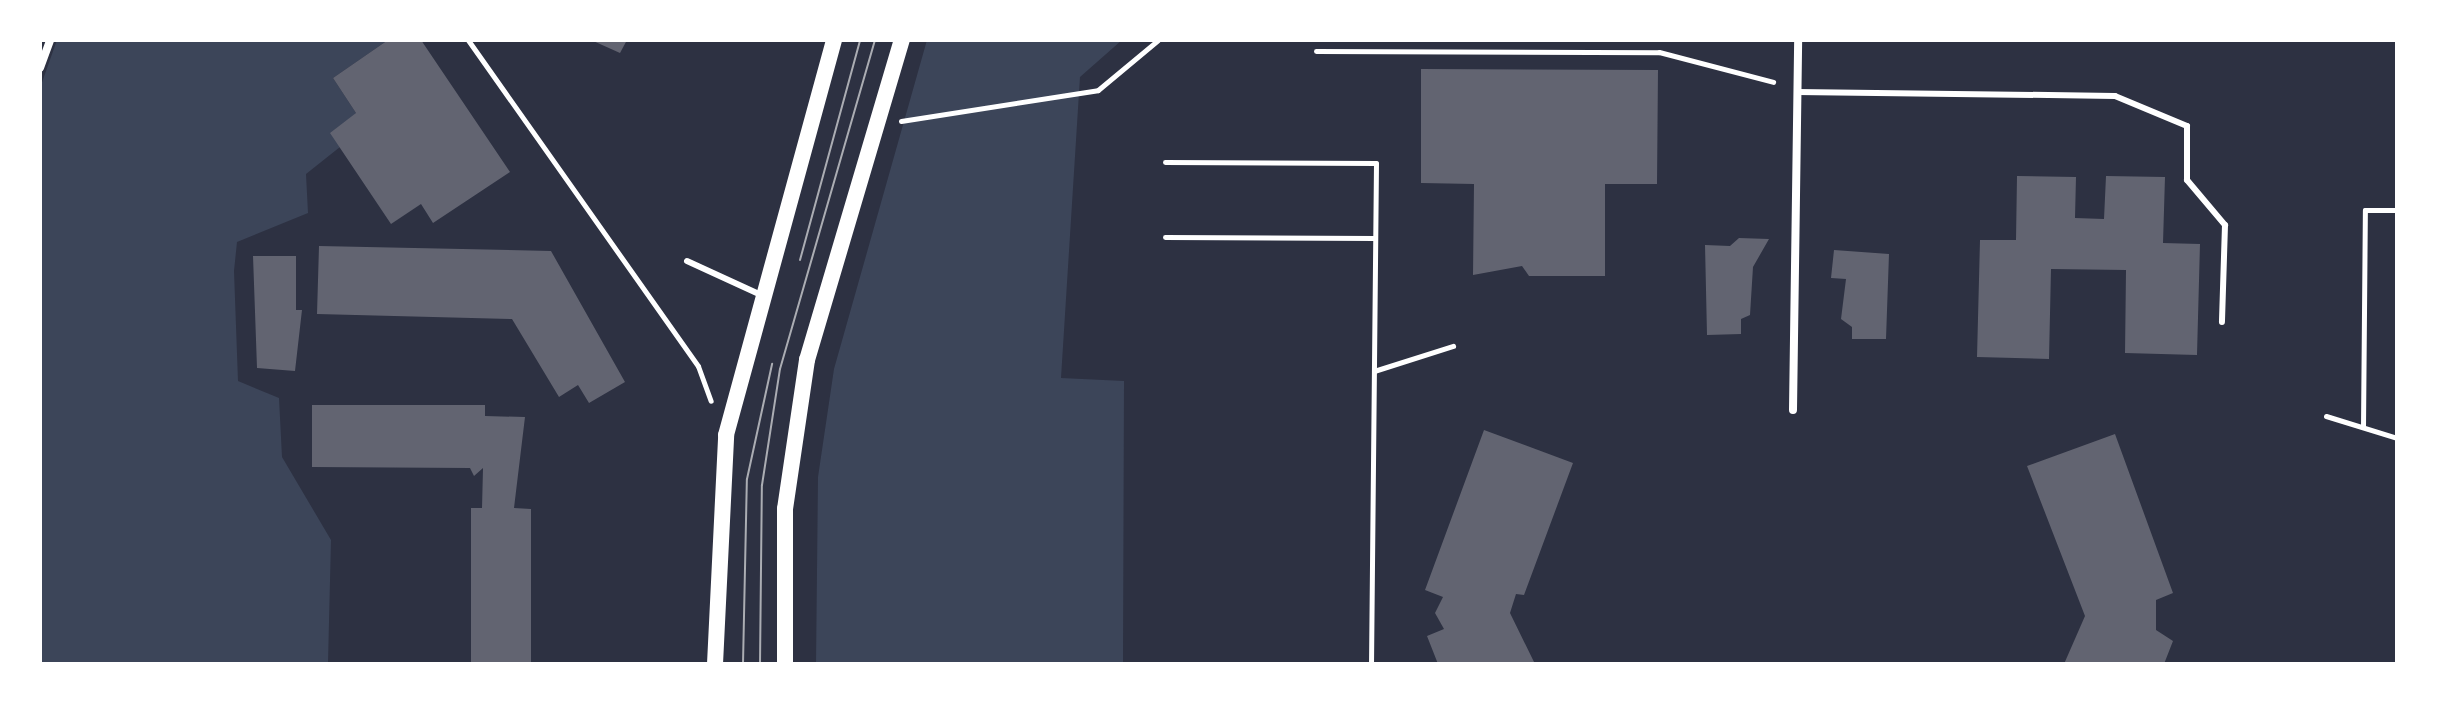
<!DOCTYPE html>
<html>
<head>
<meta charset="utf-8">
<style>
  body { margin:0 }
  #map { position:relative; width:2437px; height:704px; overflow:hidden; background:#2d3142; font-family:"Open Sans",sans-serif }
  div>[style] { position:absolute }
  .green>* { inset:0; background:#3c4559 }
  .building>* { inset:0; background:#626471 }
  .path>* { height:5px; margin:-2.5px; padding:0 2.5px; transform-origin:2.5px; border-radius:2.5px; background:#fff }
  .service>* { height:6px; margin:-3px; padding:0 3px; transform-origin:3px; border-radius:3px; background:#fff }
  .minor>* { height:8px; margin:-4px; padding:0 4px; transform-origin:4px; border-radius:4px; background:#fff }
  .secondary>* { height:16px; margin:-8px; padding:0 8px; transform-origin:8px; border-radius:8px; background:#fff }
  .tram>* { height:2px; margin:-1px; padding:0 1px; transform-origin:1px; border-radius:1px; background:#abadb3 }
  span { translate:-50% -50%; white-space:nowrap; text-align:center; line-height:1.15; -webkit-text-stroke:8px #fff; paint-order:stroke }
  .frame { position:absolute; inset:0; border:42px solid #fff; pointer-events:none }
</style>
</head>
<body>
<div id="map">
  <div class="green">
    <i style="clip-path:polygon(57px 40px,388px 40px,333px 78px,356px 113px,340px 147px,306px 174px,308px 213px,237px 242px,234px 271px,238px 381px,279px 398px,282px 457px,331px 540px,328px 663px,40px 664px,40px 88px)"></i>
    <i style="clip-path:polygon(927px 40px,1122px 40px,1080px 77px,1061px 378px,1124px 381px,1123px 664px,816px 664px,818px 477px,834px 369px)"></i>
  </div>
  <div class="building">
    <i style="clip-path:polygon(388px 40px,421px 40px,510px 172px,433px 223px,421px 204px,391px 224px,330px 133px,356px 113px,333px 78px)"></i>
    <i style="clip-path:polygon(591px 40px,627px 40px,620px 53px)"></i>
    <i style="clip-path:polygon(1421px 69px,1658px 70px,1657px 184px,1605px 184px,1605px 276px,1529px 276px,1522px 266px,1473px 275px,1474px 184px,1421px 183px)"></i>
    <i style="clip-path:polygon(2017px 176px,2076px 177px,2075px 218px,2104px 219px,2106px 176px,2165px 177px,2163px 243px,2200px 244px,2197px 355px,2125px 353px,2126px 270px,2051px 269px,2049px 359px,1977px 357px,1980px 240px,2016px 240px)"></i>
    <i style="clip-path:polygon(1739px 238px,1769px 239px,1753px 267px,1750px 315px,1741px 319px,1741px 334px,1707px 335px,1705px 245px,1730px 246px)"></i>
    <i style="clip-path:polygon(319px 246px,551px 251px,625px 382px,589px 403px,578px 385px,559px 397px,512px 319px,317px 314px)"></i>
    <i style="clip-path:polygon(1834px 250px,1889px 254px,1886px 339px,1852px 339px,1852px 327px,1841px 319px,1846px 279px,1831px 278px)"></i>
    <i style="clip-path:polygon(253px 256px,296px 256px,296px 310px,302px 310px,295px 371px,257px 368px)"></i>
    <i style="clip-path:polygon(312px 405px,485px 405px,485px 416px,525px 417px,514px 508px,531px 509px,531px 664px,471px 664px,471px 508px,482px 508px,483px 468px,474px 476px,470px 468px,312px 467px)"></i>
    <i style="clip-path:polygon(1484px 430px,1573px 463px,1524px 595px,1516px 594px,1510px 613px,1535px 664px,1438px 664px,1427px 636px,1444px 629px,1435px 613px,1443px 597px,1425px 590px)"></i>
    <i style="clip-path:polygon(2115px 434px,2173px 593px,2156px 600px,2156px 630px,2173px 641px,2164px 664px,2064px 664px,2085px 616px,2027px 466px)"></i>
  </div>
  <div class="path">
    <i style="left:468px;top:40px;width:399px;rotate:54.8deg"></i>
    <i style="left:698px;top:366px;width:37px;rotate:70deg"></i>
    <i style="left:1316px;top:51px;width:343px;rotate:0.2deg"></i>
    <i style="left:1659px;top:52px;width:118px;rotate:14.7deg"></i>
    <i style="left:901px;top:121px;width:199px;rotate:-8.9deg"></i>
    <i style="left:1098px;top:90px;width:78px;rotate:-39.8deg"></i>
    <i style="left:1165px;top:162px;width:211px;rotate:0.3deg"></i>
    <i style="left:1376px;top:163px;width:501px;rotate:90.57deg"></i>
    <i style="left:1165px;top:237px;width:210px;rotate:0.3deg"></i>
    <i style="left:1374px;top:371px;width:83px;rotate:-17.6deg"></i>
    <i style="left:2326px;top:416px;width:74px;rotate:17.2deg"></i>
    <i style="left:2363px;top:427px;width:217px;rotate:-89.5deg"></i>
    <i style="left:2365px;top:210px;width:30px"></i>
  </div>
  <div class="service">
    <i style="left:1797px;top:92px;width:318px;rotate:0.7deg"></i>
    <i style="left:2115px;top:96px;width:78px;rotate:22.6deg"></i>
    <i style="left:2187px;top:126px;width:54px;rotate:90deg"></i>
    <i style="left:2187px;top:180px;width:59px;rotate:49.8deg"></i>
    <i style="left:2225px;top:225px;width:97px;rotate:91.8deg"></i>
    <i style="left:687px;top:261px;width:81px;rotate:24.7deg"></i>
  </div>
  <div class="minor">
    <i style="left:40px;top:68px;width:30px;rotate:-70deg"></i>
    <i style="left:1793px;top:410px;width:370px;rotate:-89.2deg"></i>
  </div>
  <div class="secondary">
    <i style="left:715px;top:664px;width:229px;rotate:-87.2deg"></i>
    <i style="left:726px;top:435px;width:409px;rotate:-74.7deg"></i>
    <i style="left:785px;top:664px;width:155px;rotate:-90deg"></i>
    <i style="left:785px;top:509px;width:151px;rotate:-81.6deg"></i>
    <i style="left:807px;top:360px;width:334px;rotate:-73.5deg"></i>
  </div>
  <div class="tram">
    <i style="left:800px;top:260px;width:228px;rotate:-74.7deg"></i>
    <i style="left:743px;top:664px;width:185px;rotate:-88.8deg"></i>
    <i style="left:747px;top:479px;width:118px;rotate:-77.7deg"></i>
    <i style="left:760px;top:664px;width:179px;rotate:-89.4deg"></i>
    <i style="left:762px;top:485px;width:117px;rotate:-81.2deg"></i>
    <i style="left:780px;top:369px;width:342px;rotate:-73.9deg"></i>
  </div>
  <div class="frame"></div>
</div>
</body>
</html>
